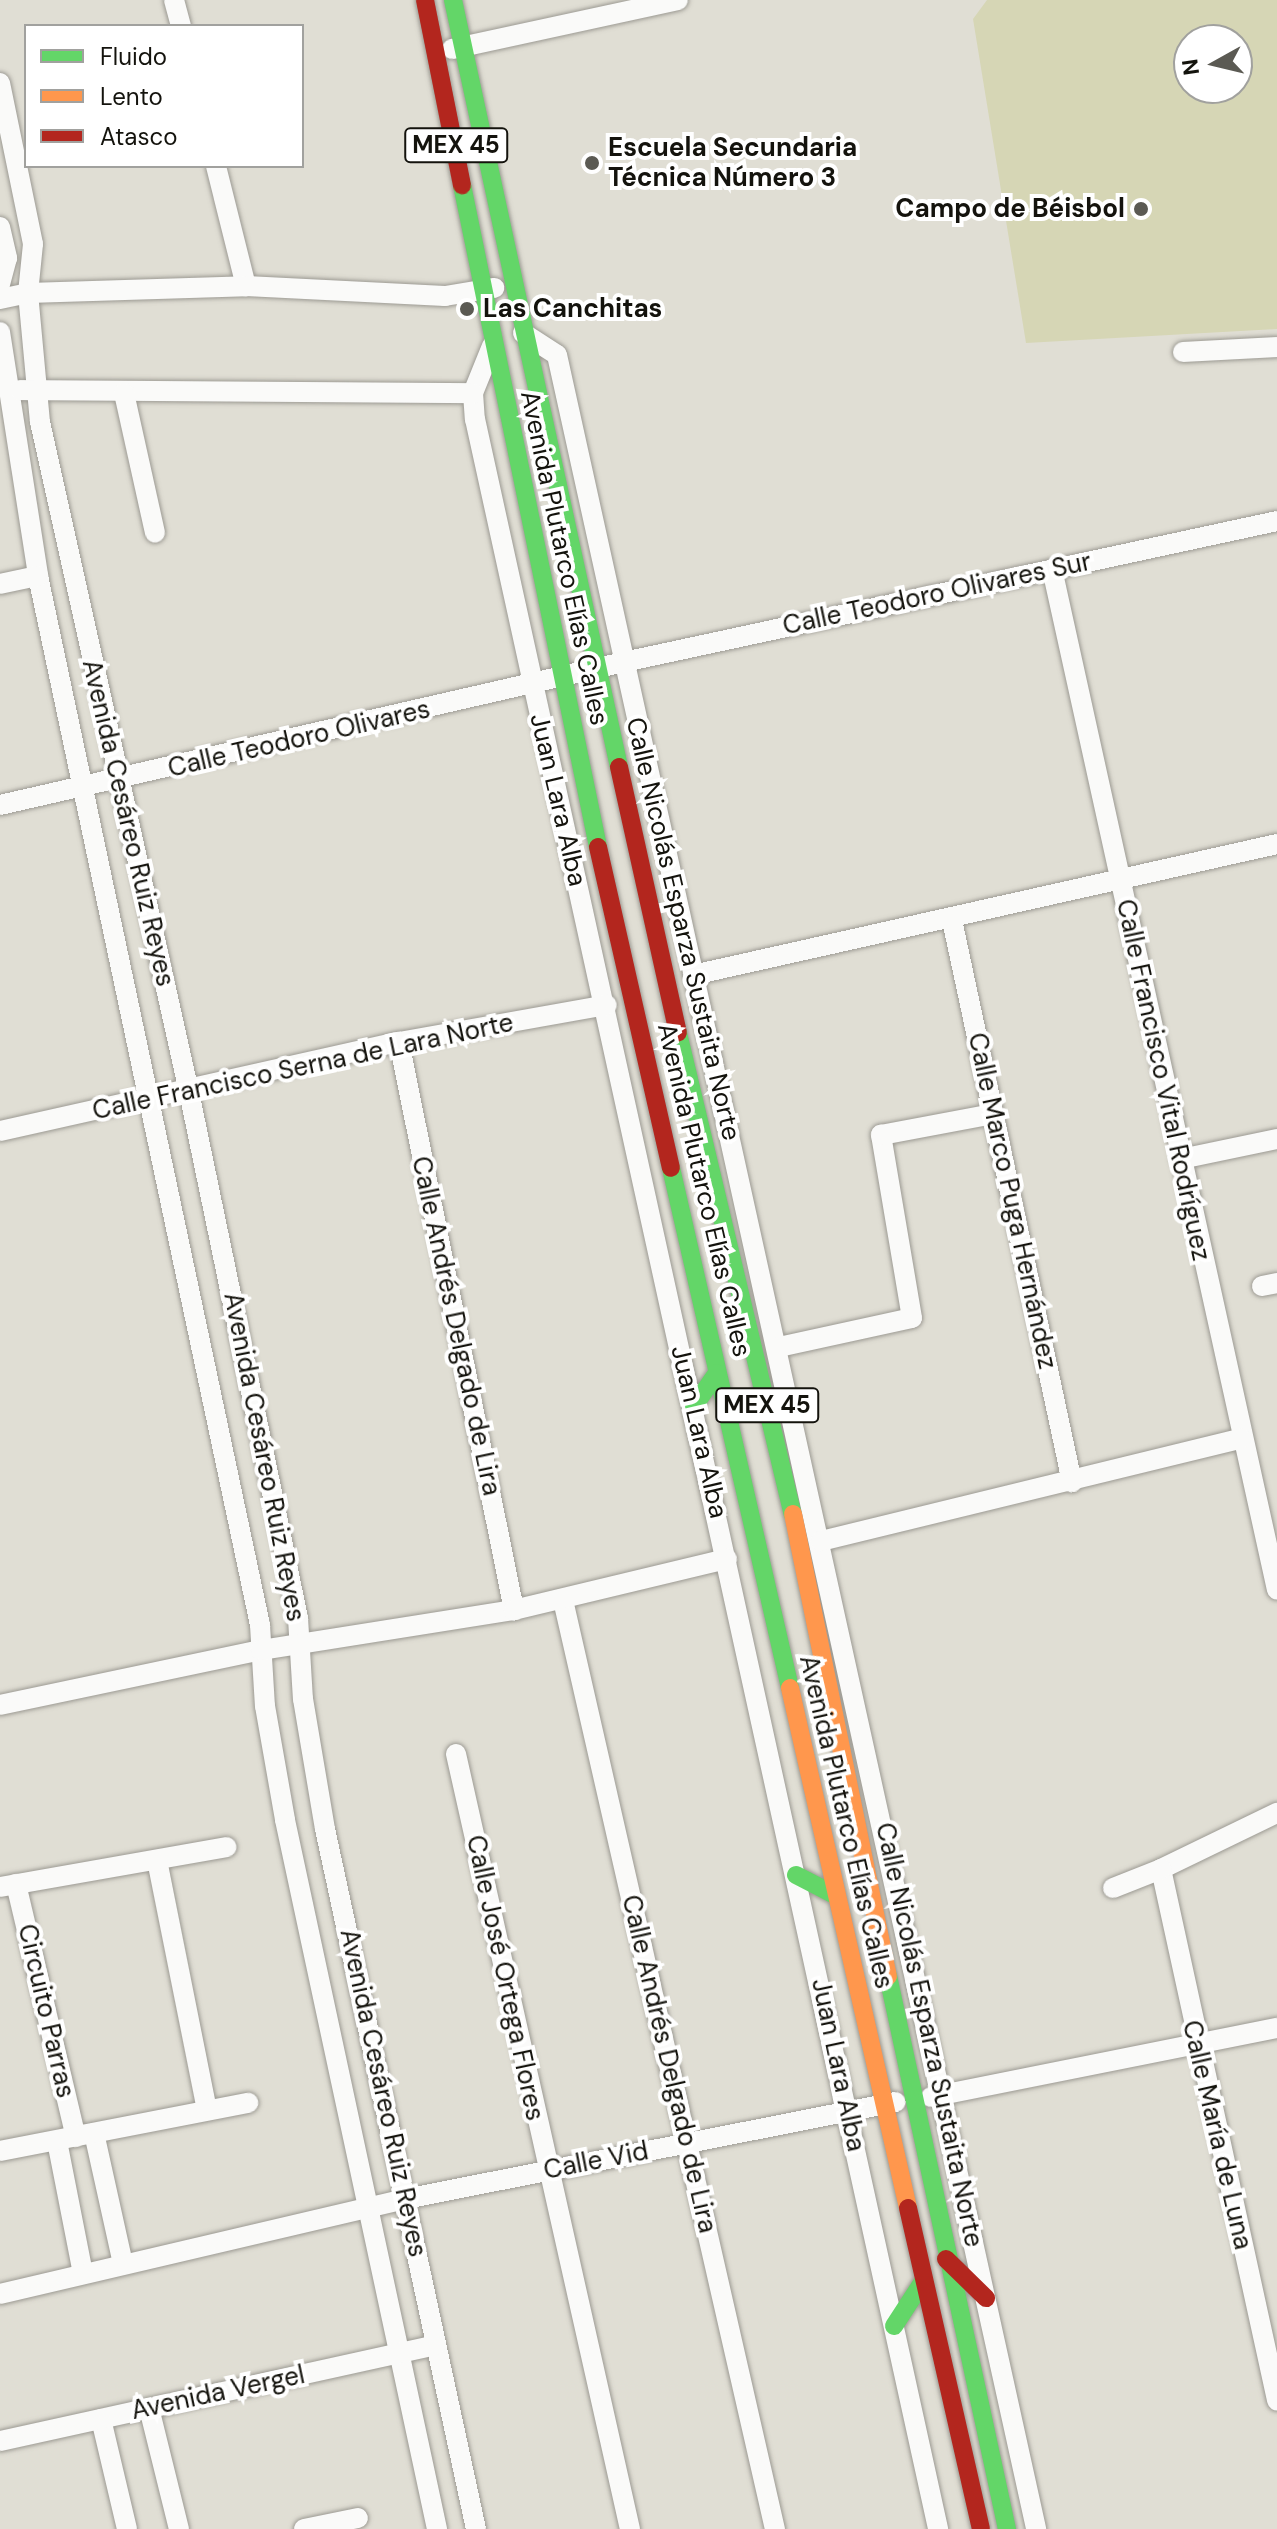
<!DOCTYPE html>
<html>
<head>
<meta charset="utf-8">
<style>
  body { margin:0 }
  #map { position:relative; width:1277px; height:2529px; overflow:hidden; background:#e0ded4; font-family:"DM Sans",sans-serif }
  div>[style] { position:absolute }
  .green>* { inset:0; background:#d6d6b5 }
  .roads { filter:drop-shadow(0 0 2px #9c9a93) drop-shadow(0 0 2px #9c9a93) }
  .street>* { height:20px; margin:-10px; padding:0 10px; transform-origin:10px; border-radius:10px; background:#fafaf9 }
  .fast>* { height:18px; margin:-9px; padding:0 9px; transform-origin:9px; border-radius:9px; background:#63d668 }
  .slow>* { height:18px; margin:-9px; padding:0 9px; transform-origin:9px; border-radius:9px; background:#ff974d }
  .jam>* { height:18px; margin:-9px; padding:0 9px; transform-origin:9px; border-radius:9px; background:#b3261e }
  .dots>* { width:22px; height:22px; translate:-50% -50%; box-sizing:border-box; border:4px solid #fff; border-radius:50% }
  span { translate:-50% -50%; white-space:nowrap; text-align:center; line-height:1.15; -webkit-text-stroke:8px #fff; paint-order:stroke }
  .shield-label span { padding:2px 6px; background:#fff; border:2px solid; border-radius:6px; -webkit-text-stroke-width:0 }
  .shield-label { font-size:24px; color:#14130d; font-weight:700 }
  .poi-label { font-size:26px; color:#14130d; font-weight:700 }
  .left { translate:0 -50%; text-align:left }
  .right { translate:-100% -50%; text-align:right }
  .street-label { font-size:26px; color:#14130d }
  .legend { position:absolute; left:24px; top:24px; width:280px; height:144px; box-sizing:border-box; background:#fff; border:2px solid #a1a19e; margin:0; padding:10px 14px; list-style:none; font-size:24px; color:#14130d }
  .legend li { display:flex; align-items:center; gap:16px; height:40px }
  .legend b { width:40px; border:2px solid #a1a19e }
  .north { position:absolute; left:1173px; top:24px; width:80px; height:80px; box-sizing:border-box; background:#fff; border:2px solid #a1a19e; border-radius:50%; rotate:262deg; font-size:22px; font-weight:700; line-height:32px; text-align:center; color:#14130d }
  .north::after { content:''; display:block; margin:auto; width:28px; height:36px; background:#5b5a53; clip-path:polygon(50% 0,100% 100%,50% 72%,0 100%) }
</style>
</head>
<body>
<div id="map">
  <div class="green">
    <i style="clip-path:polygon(evenodd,987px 0,1277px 0,1277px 329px,1026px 343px,973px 19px,987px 0,1189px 40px,1237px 40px,1237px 88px,1189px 88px,1189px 40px)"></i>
  </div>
  <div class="roads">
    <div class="street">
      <i style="left:174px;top:0;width:27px;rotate:75deg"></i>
      <i style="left:452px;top:49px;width:231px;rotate:-12.2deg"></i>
      <i style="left:0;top:83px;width:164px;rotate:78.4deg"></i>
      <i style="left:33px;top:244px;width:49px;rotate:95.8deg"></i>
      <i style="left:28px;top:293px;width:130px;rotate:84.7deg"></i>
      <i style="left:40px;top:422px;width:686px;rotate:77.46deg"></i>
      <i style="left:189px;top:1092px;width:537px;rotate:78.29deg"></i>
      <i style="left:298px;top:1618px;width:81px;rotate:86.5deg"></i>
      <i style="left:303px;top:1699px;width:132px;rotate:80.4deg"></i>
      <i style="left:325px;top:1829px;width:716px;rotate:77.83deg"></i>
      <i style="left:216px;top:166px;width:124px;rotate:76deg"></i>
      <i style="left:0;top:227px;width:32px;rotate:77deg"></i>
      <i style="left:7px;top:258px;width:28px;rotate:105deg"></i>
      <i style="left:0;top:299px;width:29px;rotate:-12deg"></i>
      <i style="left:28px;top:293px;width:218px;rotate:-1.8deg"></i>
      <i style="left:246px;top:286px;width:199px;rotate:2.9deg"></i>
      <i style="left:445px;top:296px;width:50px;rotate:-9.3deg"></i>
      <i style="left:0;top:332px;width:247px;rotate:81.1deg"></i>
      <i style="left:38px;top:576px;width:1072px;rotate:78.05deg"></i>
      <i style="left:260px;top:1625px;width:81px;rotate:86.5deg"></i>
      <i style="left:265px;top:1706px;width:116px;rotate:80deg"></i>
      <i style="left:285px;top:1820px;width:725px;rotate:77.9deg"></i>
      <i style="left:523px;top:333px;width:40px;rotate:32.9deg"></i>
      <i style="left:557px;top:355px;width:2226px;rotate:77.57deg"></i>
      <i style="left:492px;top:346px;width:51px;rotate:112deg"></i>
      <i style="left:473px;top:393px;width:26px;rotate:86deg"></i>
      <i style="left:475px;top:419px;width:2160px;rotate:77.62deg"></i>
      <i style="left:1183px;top:352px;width:94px;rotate:-3deg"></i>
      <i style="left:20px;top:390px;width:453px;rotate:0.4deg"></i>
      <i style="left:124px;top:393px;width:143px;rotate:77.5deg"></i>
      <i style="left:1052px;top:569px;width:1045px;rotate:77.57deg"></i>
      <i style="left:0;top:584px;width:39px;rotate:-12deg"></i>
      <i style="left:0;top:805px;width:640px;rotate:-12.91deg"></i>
      <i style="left:624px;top:662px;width:668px;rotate:-12.18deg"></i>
      <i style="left:952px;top:920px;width:575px;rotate:77.95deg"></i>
      <i style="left:693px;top:975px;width:599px;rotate:-12.64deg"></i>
      <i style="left:399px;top:1042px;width:580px;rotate:78.55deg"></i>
      <i style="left:0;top:1131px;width:409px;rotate:-12.6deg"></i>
      <i style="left:399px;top:1042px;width:211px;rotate:-10.1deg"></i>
      <i style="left:1181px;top:1159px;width:98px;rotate:-11.8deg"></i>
      <i style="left:1262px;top:1286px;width:15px;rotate:-11deg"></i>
      <i style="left:779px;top:1347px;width:136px;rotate:-12.3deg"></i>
      <i style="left:912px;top:1318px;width:186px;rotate:-99.6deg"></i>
      <i style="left:881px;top:1135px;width:114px;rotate:-10.6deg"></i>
      <i style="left:821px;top:1541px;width:432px;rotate:-13.7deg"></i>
      <i style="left:563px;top:1600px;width:953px;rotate:77.15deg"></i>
      <i style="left:0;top:1705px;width:267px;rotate:-11.9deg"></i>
      <i style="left:261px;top:1650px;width:256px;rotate:-9deg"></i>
      <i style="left:514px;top:1610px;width:219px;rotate:-13.5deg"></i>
      <i style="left:456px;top:1754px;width:794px;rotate:77.35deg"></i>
      <i style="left:157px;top:1860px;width:255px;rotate:78.7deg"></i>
      <i style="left:1161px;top:1869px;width:544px;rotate:77.68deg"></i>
      <i style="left:1161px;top:1869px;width:129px;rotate:-25.8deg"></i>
      <i style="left:16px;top:1884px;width:260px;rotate:76.7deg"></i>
      <i style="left:0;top:1887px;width:230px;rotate:-10deg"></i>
      <i style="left:1113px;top:1888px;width:52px;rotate:-21.6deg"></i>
      <i style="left:931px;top:2097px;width:353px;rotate:-11.3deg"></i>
      <i style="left:94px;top:2133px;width:134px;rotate:77.5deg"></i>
      <i style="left:57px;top:2141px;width:135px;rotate:78.9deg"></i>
      <i style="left:0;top:2151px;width:253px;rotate:-11deg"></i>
      <i style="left:0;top:2294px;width:416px;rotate:-13.2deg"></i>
      <i style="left:405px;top:2199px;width:500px;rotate:-11.18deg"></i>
      <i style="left:149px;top:2408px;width:125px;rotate:76.1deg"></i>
      <i style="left:101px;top:2419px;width:113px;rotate:76.7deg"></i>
      <i style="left:0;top:2441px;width:446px;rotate:-12.4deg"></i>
      <i style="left:304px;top:2529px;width:55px;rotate:-11.5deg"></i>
    </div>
    <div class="fast">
      <i style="left:453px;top:0;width:785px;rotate:77.79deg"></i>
      <i style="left:462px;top:185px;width:676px;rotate:78.39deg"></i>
      <i style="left:678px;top:1033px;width:495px;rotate:76.6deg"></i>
      <i style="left:671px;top:1168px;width:533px;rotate:77.11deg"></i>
      <i style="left:694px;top:1406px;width:40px;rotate:-55.1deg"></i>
      <i style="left:796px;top:1875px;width:42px;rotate:27.2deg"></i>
      <i style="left:888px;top:1976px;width:566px;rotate:77.86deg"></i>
      <i style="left:894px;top:2326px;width:55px;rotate:-56.9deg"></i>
    </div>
    <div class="slow">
      <i style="left:793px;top:1514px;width:472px;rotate:78.4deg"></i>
      <i style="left:790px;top:1688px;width:533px;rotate:77.21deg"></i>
    </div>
    <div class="jam">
      <i style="left:425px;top:0;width:189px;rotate:78.7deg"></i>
      <i style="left:619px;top:767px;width:272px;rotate:77.5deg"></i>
      <i style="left:598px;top:847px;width:329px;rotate:77.2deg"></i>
      <i style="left:908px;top:2208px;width:329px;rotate:77.2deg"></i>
      <i style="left:946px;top:2259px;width:56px;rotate:44.3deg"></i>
    </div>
  </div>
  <div class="dots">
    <i style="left:592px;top:163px;background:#5b5a53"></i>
    <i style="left:1141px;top:209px;background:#5b5a53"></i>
    <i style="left:467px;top:309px;background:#5b5a53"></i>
  </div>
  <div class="shield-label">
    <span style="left:456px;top:145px">MEX 45</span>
    <span style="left:767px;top:1405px">MEX 45</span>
  </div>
  <div class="poi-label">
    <span class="left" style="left:608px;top:163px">Escuela Secundaria<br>Técnica Número 3</span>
    <span class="right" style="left:1125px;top:209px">Campo de Béisbol</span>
    <span class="left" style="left:483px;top:309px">Las Canchitas</span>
  </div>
  <div class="street-label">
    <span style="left:564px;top:558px;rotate:78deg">Avenida Plutarco Elías Calles</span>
    <span style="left:937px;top:594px;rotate:-12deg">Calle Teodoro Olivares Sur</span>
    <span style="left:299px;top:739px;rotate:-13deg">Calle Teodoro Olivares</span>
    <span style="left:558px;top:800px;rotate:77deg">Juan Lara Alba</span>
    <span style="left:128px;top:823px;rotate:77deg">Avenida Cesáreo Ruiz Reyes</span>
    <span style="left:683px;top:929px;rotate:77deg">Calle Nicolás Esparza Sustaita Norte</span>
    <span style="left:303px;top:1067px;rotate:-12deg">Calle Francisco Serna de Lara Norte</span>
    <span style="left:1163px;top:1080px;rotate:78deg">Calle Francisco Vital Rodríguez</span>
    <span style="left:704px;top:1190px;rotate:77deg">Avenida Plutarco Elías Calles</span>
    <span style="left:1012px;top:1201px;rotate:78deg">Calle Marco Puga Hernández</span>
    <span style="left:456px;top:1326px;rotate:78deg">Calle Andrés Delgado de Lira</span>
    <span style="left:699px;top:1432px;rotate:77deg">Juan Lara Alba</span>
    <span style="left:264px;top:1457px;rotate:79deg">Avenida Cesáreo Ruiz Reyes</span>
    <span style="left:846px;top:1822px;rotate:77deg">Avenida Plutarco Elías Calles</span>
    <span style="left:505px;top:1978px;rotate:78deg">Calle José Ortega Flores</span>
    <span style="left:46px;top:2011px;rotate:77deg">Circuito Parras</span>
    <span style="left:929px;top:2035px;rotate:78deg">Calle Nicolás Esparza Sustaita Norte</span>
    <span style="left:669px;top:2064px;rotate:77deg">Calle Andrés Delgado de Lira</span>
    <span style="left:838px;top:2065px;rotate:78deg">Juan Lara Alba</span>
    <span style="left:383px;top:2093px;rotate:78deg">Avenida Cesáreo Ruiz Reyes</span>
    <span style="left:1217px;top:2135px;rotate:77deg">Calle María de Luna</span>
    <span style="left:596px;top:2161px;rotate:-11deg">Calle Vid</span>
    <span style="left:218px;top:2393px;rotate:-12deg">Avenida Vergel</span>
  </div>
  <ul class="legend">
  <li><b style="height:10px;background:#63d668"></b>Fluido</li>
  <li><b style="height:10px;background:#ff974d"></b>Lento</li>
  <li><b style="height:10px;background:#b3261e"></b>Atasco</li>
  </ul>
  <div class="north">N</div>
</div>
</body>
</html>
